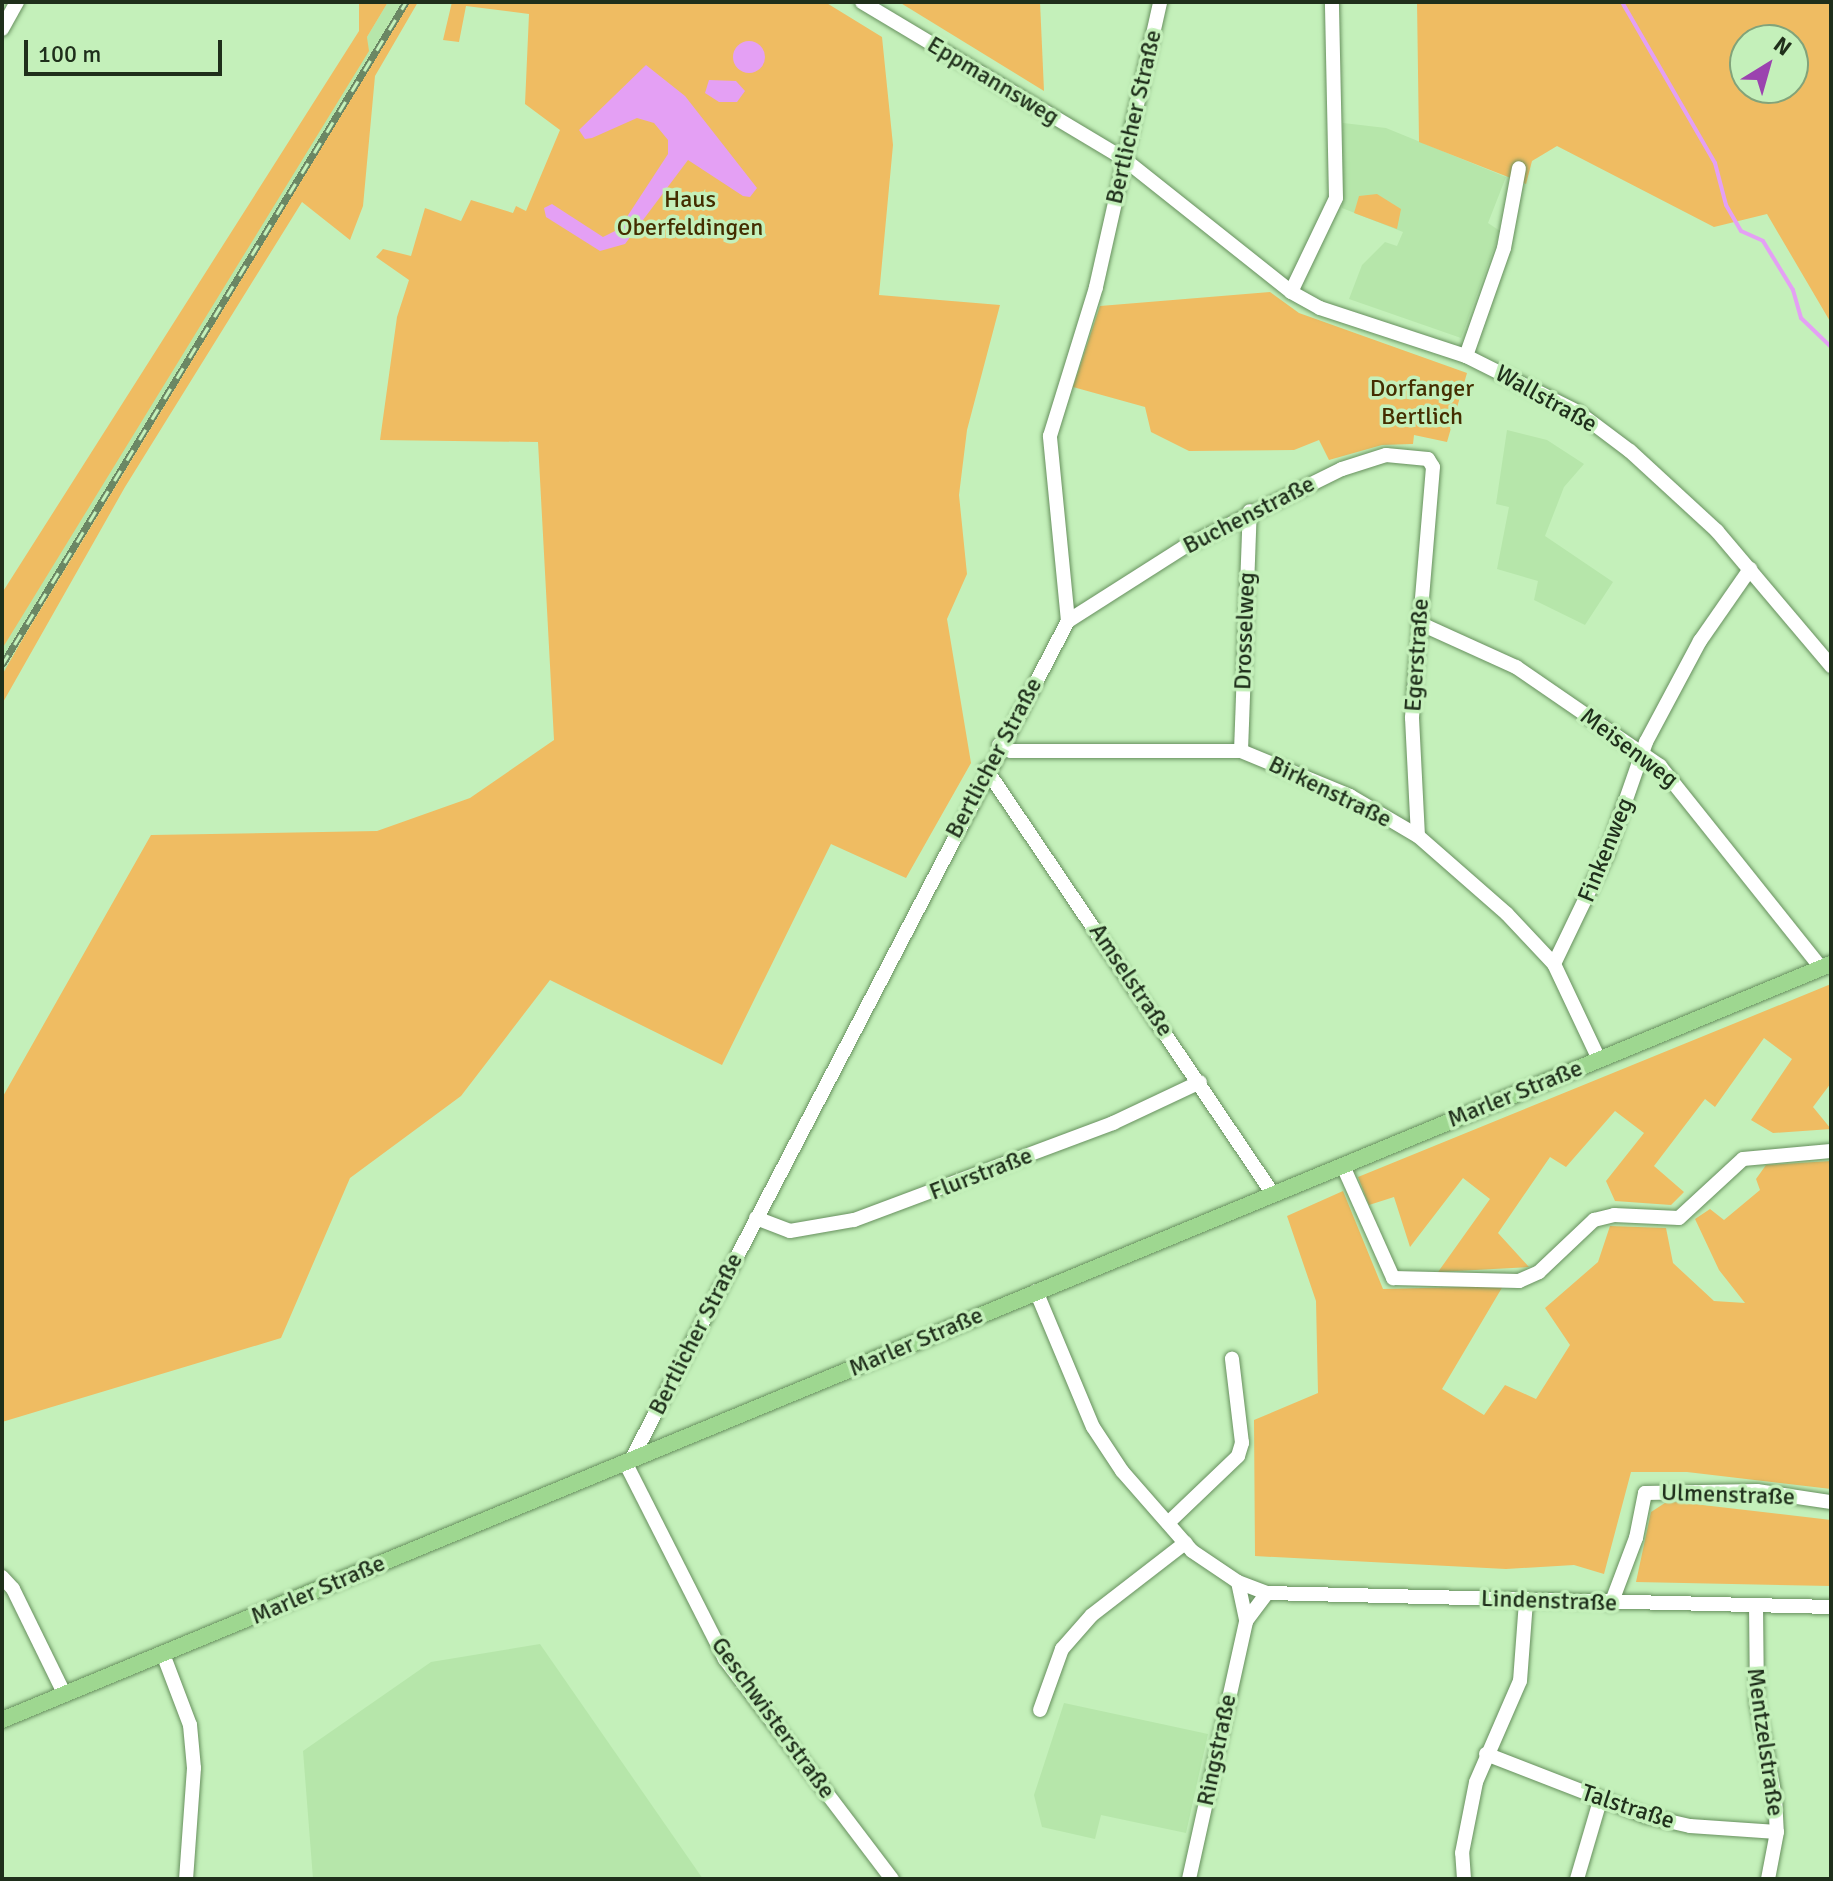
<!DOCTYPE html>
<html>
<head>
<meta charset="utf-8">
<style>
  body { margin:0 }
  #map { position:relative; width:1833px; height:1881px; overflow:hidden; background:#c4f0ba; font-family:Signika,sans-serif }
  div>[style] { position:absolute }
  .built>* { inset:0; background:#b6e6aa }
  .green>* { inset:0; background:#efbc62 }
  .water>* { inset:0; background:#e4a0f4 }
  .round { border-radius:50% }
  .stream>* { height:4px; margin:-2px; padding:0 2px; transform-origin:2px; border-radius:2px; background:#e4a0f4 }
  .roads { filter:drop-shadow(0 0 2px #67905e) drop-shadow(0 0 2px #67905e) }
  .minor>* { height:14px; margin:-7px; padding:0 7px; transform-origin:7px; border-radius:7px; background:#fff }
  .major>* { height:16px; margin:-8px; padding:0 8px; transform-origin:8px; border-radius:8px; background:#9ed790 }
  .rail>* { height:7px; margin-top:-3.5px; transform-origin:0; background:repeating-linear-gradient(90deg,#c4f0ba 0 12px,#6b8764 0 24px); box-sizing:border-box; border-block:2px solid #6b8764 }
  span { translate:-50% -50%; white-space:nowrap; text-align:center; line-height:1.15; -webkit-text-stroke:7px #c4f0ba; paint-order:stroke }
  .street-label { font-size:24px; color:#1f2f1b }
  .park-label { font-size:24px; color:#442d00 }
  .frame { position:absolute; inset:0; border:4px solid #1f2f1b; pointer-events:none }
  .north { position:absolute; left:1729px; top:24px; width:80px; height:80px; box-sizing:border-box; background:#c4f0ba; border:2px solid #82a37a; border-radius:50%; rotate:37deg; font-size:22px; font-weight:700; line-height:32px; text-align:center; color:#1f2f1b }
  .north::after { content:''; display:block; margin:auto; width:28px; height:36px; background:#9b43af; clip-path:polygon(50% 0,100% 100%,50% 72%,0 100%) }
  .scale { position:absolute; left:24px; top:40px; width:198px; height:36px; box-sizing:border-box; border:4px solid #1f2f1b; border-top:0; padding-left:10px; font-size:24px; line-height:28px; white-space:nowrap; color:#1f2f1b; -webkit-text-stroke:6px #c4f0ba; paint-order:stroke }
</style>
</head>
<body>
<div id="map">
  <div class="built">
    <i style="clip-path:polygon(388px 2px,410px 2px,2px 675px,2px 649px,14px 628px,368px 51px,367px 37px)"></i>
    <i style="clip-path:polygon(1343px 123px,1386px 128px,1506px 177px,1488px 223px,1500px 231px,1461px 338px,1349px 299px,1362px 265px,1385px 242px,1397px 246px,1403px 232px,1342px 208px)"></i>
    <i style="clip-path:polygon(1507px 430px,1547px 440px,1584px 464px,1564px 487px,1545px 536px,1613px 582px,1585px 625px,1534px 600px,1538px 581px,1497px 569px,1509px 507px,1496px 504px)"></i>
    <i style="clip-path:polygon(540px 1644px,703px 1879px,313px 1879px,303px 1751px,431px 1662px)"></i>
    <i style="clip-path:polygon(1064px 1703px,1208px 1734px,1186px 1833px,1101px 1815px,1095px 1839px,1042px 1827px,1034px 1795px)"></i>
  </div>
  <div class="green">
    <i style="clip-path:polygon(359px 2px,388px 2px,367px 37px,369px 51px,2px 649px,2px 593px,359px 31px)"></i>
    <i style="clip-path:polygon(410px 2px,418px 2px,375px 76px,363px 206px,350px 240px,302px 202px,125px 487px,2px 704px,2px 675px,25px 635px)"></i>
    <i style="clip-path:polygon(452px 2px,825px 2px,882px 37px,893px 145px,879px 295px,1000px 305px,967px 430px,959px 495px,967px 574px,947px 619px,971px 763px,906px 878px,831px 844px,722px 1065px,550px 980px,461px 1096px,350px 1178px,281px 1338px,2px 1422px,2px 1098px,151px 835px,377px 831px,470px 798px,554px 740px,538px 442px,380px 440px,397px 317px,409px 280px,376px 257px,383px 249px,411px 256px,425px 208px,461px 221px,471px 200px,513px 213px,516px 206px,526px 211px,560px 130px,525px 104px,529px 14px,466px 6px,459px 42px,443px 40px)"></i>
    <i style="clip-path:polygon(899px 2px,1040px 2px,1044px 91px)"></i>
    <i style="clip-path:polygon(evenodd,1417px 2px,1831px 2px,1831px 323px,1767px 214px,1714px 227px,1557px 146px,1532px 161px,1526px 184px,1419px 142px,1417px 2px,1745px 40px,1793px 40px,1793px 88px,1745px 88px,1745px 40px)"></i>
    <i style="clip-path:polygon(1377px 194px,1401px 209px,1397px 229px,1354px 213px,1359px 196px)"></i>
    <i style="clip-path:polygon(1270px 292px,1299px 313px,1467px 373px,1447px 442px,1414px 435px,1413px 444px,1382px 445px,1329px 460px,1319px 440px,1294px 450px,1189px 451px,1151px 432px,1145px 407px,1073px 387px,1100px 306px)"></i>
    <i style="clip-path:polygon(1831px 984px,1831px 1083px,1813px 1107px,1831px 1129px,1773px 1133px,1751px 1120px,1792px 1059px,1764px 1038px,1715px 1107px,1705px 1099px,1654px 1166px,1684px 1192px,1671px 1205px,1615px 1201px,1606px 1181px,1644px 1133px,1615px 1111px,1566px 1167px,1550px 1157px,1498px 1233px,1529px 1267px,1438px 1272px,1490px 1199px,1463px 1178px,1410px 1247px,1394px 1197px,1369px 1205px,1358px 1177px)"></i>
    <i style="clip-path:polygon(1831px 1161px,1831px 1489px,1687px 1472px,1631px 1472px,1604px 1574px,1574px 1565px,1506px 1569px,1255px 1556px,1254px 1420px,1318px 1393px,1316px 1301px,1287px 1216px,1343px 1191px,1383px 1289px,1503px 1286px,1442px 1389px,1484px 1415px,1505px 1385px,1536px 1399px,1570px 1345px,1545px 1308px,1598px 1262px,1610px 1226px,1666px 1228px,1673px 1263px,1714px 1301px,1745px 1303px,1719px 1270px,1695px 1219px,1710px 1209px,1724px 1220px,1760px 1190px,1756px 1179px,1766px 1165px)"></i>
    <i style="clip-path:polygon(1668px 1501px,1831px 1520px,1831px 1586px,1636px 1582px,1651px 1512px)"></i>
  </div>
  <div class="water">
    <i class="round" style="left:733px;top:41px;width:32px;height:32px"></i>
    <i style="clip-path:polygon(646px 65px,685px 96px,757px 188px,750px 197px,743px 196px,688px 160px,625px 244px,600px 251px,546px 217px,544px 208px,552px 204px,603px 237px,619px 229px,668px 154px,668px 140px,654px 123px,637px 118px,592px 138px,585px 139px,579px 130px)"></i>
    <i style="clip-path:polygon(709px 80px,736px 81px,745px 91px,737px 102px,719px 102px,705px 93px)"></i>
  </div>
  <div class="stream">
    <i style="left:1622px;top:2px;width:186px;rotate:60deg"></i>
    <i style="left:1715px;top:163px;width:43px;rotate:75.3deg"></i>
    <i style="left:1726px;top:205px;width:30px;rotate:60deg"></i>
    <i style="left:1741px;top:231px;width:24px;rotate:24deg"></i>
    <i style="left:1763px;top:241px;width:57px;rotate:58.5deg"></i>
    <i style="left:1793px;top:290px;width:29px;rotate:74deg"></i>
    <i style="left:1801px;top:318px;width:42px;rotate:44deg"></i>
  </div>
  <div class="roads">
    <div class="minor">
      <i style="left:862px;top:2px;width:305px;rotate:30.9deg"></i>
      <i style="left:1124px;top:159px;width:213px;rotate:38.5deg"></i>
      <i style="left:1291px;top:292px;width:33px;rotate:29deg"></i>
      <i style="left:1320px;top:308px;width:154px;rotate:18.2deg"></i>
      <i style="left:1466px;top:356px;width:125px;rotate:26.6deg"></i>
      <i style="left:1578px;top:412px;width:65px;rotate:36.9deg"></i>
      <i style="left:1630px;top:451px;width:118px;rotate:42.6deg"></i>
      <i style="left:1717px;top:531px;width:177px;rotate:49.8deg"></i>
      <i style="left:2px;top:29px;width:31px;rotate:-61deg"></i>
      <i style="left:1291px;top:292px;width:104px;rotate:-64.4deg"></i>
      <i style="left:1336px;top:198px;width:196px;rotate:-91.2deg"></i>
      <i style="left:1466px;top:356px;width:114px;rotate:-70.6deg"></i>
      <i style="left:1504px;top:248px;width:81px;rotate:-79.4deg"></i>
      <i style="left:1068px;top:621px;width:138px;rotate:-32.5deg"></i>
      <i style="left:1184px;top:547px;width:176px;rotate:-26.3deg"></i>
      <i style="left:1342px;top:469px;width:46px;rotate:-17.7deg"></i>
      <i style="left:1386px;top:455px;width:42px;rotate:5.4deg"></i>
      <i style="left:1428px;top:459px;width:9px;rotate:58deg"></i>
      <i style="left:1433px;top:467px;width:252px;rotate:94.8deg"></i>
      <i style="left:1412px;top:718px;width:118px;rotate:87.1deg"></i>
      <i style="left:1419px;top:623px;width:107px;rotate:24.4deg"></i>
      <i style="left:1516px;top:667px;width:175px;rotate:34.5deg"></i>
      <i style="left:1660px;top:766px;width:258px;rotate:51.4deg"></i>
      <i style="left:999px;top:745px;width:13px;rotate:27deg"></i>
      <i style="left:1011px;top:751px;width:230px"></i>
      <i style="left:1241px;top:751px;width:118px;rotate:22.4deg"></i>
      <i style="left:1350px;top:796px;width:79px;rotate:30.5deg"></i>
      <i style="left:1418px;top:836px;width:118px;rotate:41.2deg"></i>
      <i style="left:1507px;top:914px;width:69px;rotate:46.8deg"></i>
      <i style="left:1554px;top:964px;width:105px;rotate:64.7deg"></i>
      <i style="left:1241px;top:751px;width:240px;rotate:-87.9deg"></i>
      <i style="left:986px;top:769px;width:513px;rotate:55.97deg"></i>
      <i style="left:1554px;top:964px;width:122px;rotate:-64.3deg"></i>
      <i style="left:1607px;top:854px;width:119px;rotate:-70.8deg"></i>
      <i style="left:1646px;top:742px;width:115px;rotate:-61.9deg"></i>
      <i style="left:1700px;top:641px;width:88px;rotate:-55.2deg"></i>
      <i style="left:1343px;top:1166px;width:123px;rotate:65.9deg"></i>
      <i style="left:1393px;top:1278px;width:126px;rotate:1.4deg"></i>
      <i style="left:1519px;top:1281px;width:22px;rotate:-24deg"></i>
      <i style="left:1539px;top:1272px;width:76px;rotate:-43.4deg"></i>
      <i style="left:1594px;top:1220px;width:21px;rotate:-14deg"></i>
      <i style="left:1614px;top:1215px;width:65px;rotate:2.6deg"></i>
      <i style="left:1679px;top:1218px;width:87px;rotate:-42.7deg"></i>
      <i style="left:1743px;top:1159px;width:88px;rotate:-5.2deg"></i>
      <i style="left:756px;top:1218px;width:36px;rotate:21deg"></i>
      <i style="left:790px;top:1231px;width:65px;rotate:-9.8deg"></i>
      <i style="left:854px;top:1220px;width:277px;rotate:-20.5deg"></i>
      <i style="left:1113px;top:1123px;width:96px;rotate:-25.2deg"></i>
      <i style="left:1036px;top:1291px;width:147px;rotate:67.3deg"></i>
      <i style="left:1093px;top:1427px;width:53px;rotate:56.6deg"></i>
      <i style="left:1122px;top:1471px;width:106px;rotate:48.8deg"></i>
      <i style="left:1192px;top:1551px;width:55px;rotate:34deg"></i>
      <i style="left:1238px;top:1582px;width:31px;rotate:21deg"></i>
      <i style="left:1267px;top:1593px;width:564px;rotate:1.42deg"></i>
      <i style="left:631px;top:1460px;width:946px;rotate:-62.49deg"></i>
      <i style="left:1068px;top:621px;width:186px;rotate:-95.6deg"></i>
      <i style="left:1050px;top:436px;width:156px;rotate:-72.8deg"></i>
      <i style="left:1096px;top:287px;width:292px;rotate:-77.3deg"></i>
      <i style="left:625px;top:1462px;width:221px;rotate:63.1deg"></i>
      <i style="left:725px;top:1659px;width:276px;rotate:52.8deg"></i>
      <i style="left:1168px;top:1523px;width:97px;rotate:-43.7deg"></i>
      <i style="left:1238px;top:1456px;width:14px;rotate:-73deg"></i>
      <i style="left:1242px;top:1443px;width:85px;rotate:-96.8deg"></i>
      <i style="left:2px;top:1577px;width:16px;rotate:47deg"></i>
      <i style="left:13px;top:1589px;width:118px;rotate:63.9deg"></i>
      <i style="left:1238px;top:1582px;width:40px;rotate:78deg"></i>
      <i style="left:1611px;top:1604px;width:71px;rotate:-69.3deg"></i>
      <i style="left:1636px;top:1538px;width:46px;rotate:-78.7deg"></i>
      <i style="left:1645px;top:1493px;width:112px;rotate:-1deg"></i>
      <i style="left:1757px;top:1491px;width:75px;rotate:8.5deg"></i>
      <i style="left:1756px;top:1605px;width:97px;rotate:89.4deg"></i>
      <i style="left:1757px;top:1702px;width:97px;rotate:79.3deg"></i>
      <i style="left:1775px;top:1797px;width:35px;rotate:87deg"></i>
      <i style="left:1777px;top:1832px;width:48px;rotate:100.8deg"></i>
      <i style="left:163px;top:1654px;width:76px;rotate:69.2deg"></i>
      <i style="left:190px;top:1725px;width:43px;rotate:84.7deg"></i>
      <i style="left:194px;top:1768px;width:111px;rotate:94.1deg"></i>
      <i style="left:1040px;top:1710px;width:65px;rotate:-70.2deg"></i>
      <i style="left:1062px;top:1649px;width:45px;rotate:-48.6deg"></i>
      <i style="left:1092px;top:1615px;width:118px;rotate:-37.7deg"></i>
      <i style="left:1486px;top:1754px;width:172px;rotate:21.2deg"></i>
      <i style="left:1646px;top:1816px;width:45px;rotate:12.8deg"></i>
      <i style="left:1690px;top:1826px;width:87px;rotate:3.9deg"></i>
      <i style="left:1189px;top:1879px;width:264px;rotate:-77.5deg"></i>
      <i style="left:1246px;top:1621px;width:35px;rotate:-53deg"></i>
      <i style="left:1464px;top:1879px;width:26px;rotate:-94deg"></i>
      <i style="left:1462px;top:1853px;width:72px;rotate:-78.8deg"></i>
      <i style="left:1476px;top:1782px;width:110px;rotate:-66.5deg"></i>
      <i style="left:1520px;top:1681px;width:80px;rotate:-85.7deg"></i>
      <i style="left:1577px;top:1879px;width:81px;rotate:-73.6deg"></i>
    </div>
    <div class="major">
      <i style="left:2px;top:1720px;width:1979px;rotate:-22.46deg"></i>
    </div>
  </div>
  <div class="rail">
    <i style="left:2px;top:665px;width:776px;rotate:-58.64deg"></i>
  </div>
  <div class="street-label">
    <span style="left:993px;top:81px;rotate:31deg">Eppmannsweg</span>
    <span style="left:1134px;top:117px;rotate:-77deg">Bertlicher Straße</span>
    <span style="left:1546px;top:399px;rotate:29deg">Wallstraße</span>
    <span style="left:1249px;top:515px;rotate:-27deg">Buchenstraße</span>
    <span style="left:1245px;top:631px;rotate:-88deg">Drosselweg</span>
    <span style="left:1417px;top:655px;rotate:-86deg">Egerstraße</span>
    <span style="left:1629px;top:748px;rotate:37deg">Meisenweg</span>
    <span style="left:994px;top:758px;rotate:-62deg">Bertlicher Straße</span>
    <span style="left:1330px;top:792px;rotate:26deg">Birkenstraße</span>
    <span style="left:1606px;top:850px;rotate:-68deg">Finkenweg</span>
    <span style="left:1131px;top:980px;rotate:56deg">Amselstraße</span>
    <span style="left:1515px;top:1094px;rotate:-22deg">Marler Straße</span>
    <span style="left:981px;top:1174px;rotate:-21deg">Flurstraße</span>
    <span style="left:696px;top:1334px;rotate:-63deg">Bertlicher Straße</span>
    <span style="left:916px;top:1342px;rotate:-23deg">Marler Straße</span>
    <span style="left:1728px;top:1495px;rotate:2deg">Ulmenstraße</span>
    <span style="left:318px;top:1590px;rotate:-23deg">Marler Straße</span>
    <span style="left:1549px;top:1601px;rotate:2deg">Lindenstraße</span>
    <span style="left:773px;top:1718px;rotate:54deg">Geschwisterstraße</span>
    <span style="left:1765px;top:1742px;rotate:82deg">Mentzelstraße</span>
    <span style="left:1217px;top:1750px;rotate:-78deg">Ringstraße</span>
    <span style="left:1628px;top:1807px;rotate:18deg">Talstraße</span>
  </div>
  <div class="park-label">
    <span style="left:690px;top:214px">Haus<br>Oberfeldingen</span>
    <span style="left:1422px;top:403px">Dorfanger<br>Bertlich</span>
  </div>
  <div class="frame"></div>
  <div class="north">N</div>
  <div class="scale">100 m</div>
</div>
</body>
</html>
